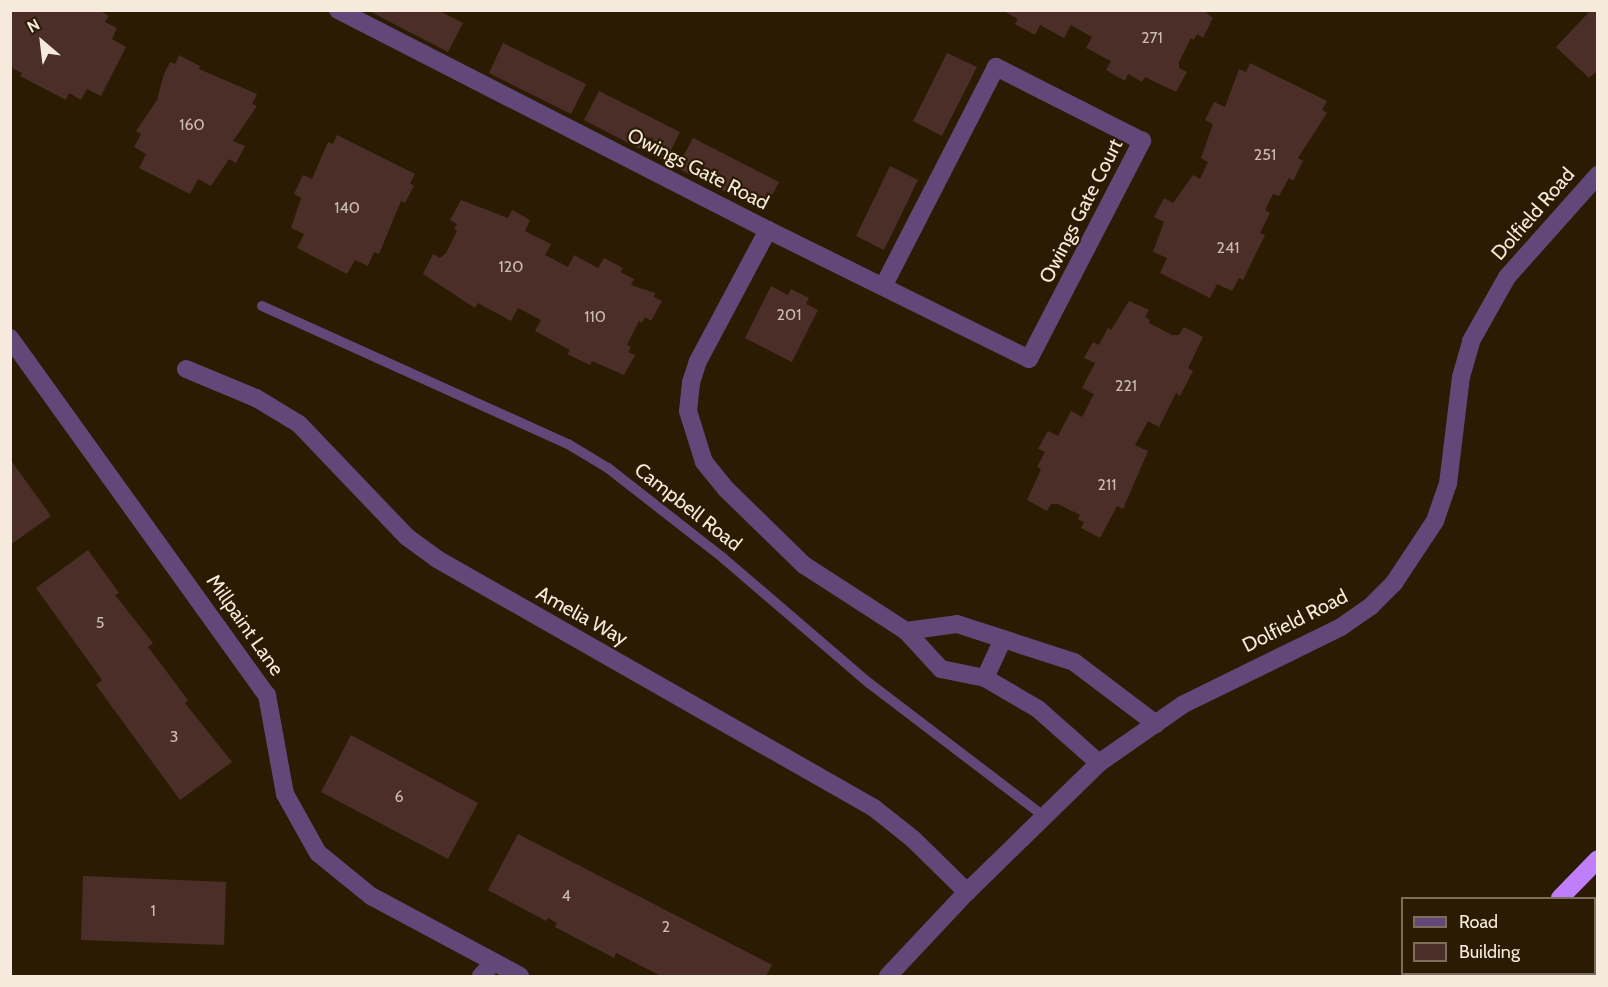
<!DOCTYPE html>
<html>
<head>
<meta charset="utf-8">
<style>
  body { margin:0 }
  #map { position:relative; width:1608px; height:987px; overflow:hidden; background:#2b1b03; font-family:Cabin,sans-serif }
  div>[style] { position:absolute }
  .building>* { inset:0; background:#4b2e28 }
  .service>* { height:10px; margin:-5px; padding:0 5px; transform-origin:5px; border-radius:5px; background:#614879 }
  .minor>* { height:18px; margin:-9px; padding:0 9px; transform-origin:9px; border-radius:9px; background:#614879 }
  .motorway>* { height:18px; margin:-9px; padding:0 9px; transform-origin:9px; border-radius:9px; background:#bf7ffa }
  span { translate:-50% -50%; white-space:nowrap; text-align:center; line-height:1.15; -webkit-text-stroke:4.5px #2b1b03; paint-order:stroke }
  .number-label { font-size:16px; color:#cabbaf }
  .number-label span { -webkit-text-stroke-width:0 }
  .street-label { font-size:20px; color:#f5eadc }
  .frame { position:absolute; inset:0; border:12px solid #f5eadc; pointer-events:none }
  .legend { position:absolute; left:1401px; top:897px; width:195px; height:78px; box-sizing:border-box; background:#2b1b03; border:2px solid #7c6e5a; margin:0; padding:8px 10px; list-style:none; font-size:18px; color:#f5eadc }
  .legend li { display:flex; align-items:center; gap:12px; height:30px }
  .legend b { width:30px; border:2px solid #7c6e5a }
  .north { position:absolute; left:12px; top:12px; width:60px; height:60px; -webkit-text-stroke:4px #2b1b03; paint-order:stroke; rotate:332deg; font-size:16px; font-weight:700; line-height:24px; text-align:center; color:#f5eadc }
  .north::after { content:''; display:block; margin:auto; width:21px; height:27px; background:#f5eadc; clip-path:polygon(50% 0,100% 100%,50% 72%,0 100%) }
</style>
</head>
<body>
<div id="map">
  <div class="building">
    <i style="clip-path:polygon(10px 10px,99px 10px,109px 16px,105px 22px,117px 28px,112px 39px,126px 47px,101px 96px,87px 89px,81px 100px,69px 93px,66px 100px,20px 76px,22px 73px,10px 67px)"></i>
    <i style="clip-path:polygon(367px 10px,438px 10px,463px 23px,448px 52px)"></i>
    <i style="clip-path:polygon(1002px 10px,1203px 10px,1213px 18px,1203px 38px,1197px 34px,1194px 40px,1191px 38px,1179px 62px,1179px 68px,1187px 72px,1176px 92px,1145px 77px,1142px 82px,1128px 74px,1125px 81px,1106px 70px,1111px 61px,1086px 48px,1092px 37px,1071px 25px,1064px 38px,1040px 25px,1035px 35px,1015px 24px,1018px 19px)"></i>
    <i style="clip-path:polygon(1591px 10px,1598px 10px,1598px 70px,1589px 78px,1556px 47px)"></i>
    <i style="clip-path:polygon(503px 43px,586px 84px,571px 114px,489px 73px)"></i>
    <i style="clip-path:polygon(947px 53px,977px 67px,942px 136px,913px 121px)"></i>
    <i style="clip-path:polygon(179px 55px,200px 66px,199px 69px,257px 94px,252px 104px,257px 106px,233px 141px,245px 146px,236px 163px,229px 159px,211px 186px,198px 179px,190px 194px,139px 168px,146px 154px,134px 147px,141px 134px,136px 131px,157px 100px,164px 74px,170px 62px,175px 64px)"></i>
    <i style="clip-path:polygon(1250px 63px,1327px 101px,1322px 110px,1327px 113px,1298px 158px,1303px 161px,1293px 181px,1289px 178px,1279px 196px,1273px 194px,1265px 210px,1270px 213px,1260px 233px,1265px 235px,1243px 280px,1239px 278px,1232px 291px,1217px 284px,1210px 298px,1160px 273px,1167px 258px,1153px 252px,1164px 222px,1154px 217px,1164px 198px,1173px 203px,1193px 175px,1200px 179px,1208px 162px,1201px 158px,1213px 124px,1205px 120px,1214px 102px,1225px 107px,1239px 69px,1246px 72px)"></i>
    <i style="clip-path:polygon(599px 91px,680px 132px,665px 162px,584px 120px)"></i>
    <i style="clip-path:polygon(337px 135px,415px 174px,410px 183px,414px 186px,405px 203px,401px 201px,379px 254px,374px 252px,368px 266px,355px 260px,347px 274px,297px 248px,304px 234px,291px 228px,301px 198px,294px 194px,303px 175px,312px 179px,328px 142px,333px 144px)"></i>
    <i style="clip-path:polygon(693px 138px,779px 182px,764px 211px,677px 168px)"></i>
    <i style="clip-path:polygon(890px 166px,918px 180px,884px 250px,856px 236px)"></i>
    <i style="clip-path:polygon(461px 200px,508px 218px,512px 210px,530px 220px,525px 231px,551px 244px,545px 255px,568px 267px,574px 255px,598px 268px,604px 258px,623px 268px,620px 272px,634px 279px,631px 285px,655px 293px,654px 297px,662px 301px,651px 321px,645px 317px,642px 323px,639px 321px,627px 345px,631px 347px,628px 352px,635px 355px,624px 375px,592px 361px,590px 365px,567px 354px,570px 350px,535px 331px,541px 320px,518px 308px,511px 321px,478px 303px,475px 308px,423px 274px,433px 254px,440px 258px,446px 253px,457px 231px,454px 229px,457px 224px,450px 220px)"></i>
    <i style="clip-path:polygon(771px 286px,788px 295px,791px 289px,809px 298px,806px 304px,818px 310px,792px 362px,745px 338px)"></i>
    <i style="clip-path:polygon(1129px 301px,1149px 310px,1145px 317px,1150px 320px,1149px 323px,1172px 335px,1179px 335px,1184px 327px,1203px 337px,1188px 368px,1193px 371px,1180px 396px,1176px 393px,1159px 427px,1148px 421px,1135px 445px,1148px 451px,1123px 509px,1117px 506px,1100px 538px,1081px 528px,1084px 522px,1078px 519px,1080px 515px,1058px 504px,1051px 504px,1047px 511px,1027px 500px,1041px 469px,1037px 467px,1045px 452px,1038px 449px,1048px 431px,1058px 436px,1071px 411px,1082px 417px,1094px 394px,1082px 388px,1095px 363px,1084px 358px,1093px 342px,1099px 345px,1108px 328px,1111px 330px)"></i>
    <i style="clip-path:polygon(10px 459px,51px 516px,10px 545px)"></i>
    <i style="clip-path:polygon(88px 550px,119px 593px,115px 595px,153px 643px,148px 647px,188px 700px,185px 703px,232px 762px,180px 800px,96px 685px,102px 680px,36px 588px)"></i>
    <i style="clip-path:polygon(351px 735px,478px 803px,448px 859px,321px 792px)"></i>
    <i style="clip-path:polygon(518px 834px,772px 965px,766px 976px,661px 976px,616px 953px,614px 958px,555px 927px,557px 923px,548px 918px,546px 921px,488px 890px)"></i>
    <i style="clip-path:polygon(83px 876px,226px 882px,224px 945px,81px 940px)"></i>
  </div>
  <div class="service">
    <i style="left:262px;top:306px;width:336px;rotate:24.3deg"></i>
    <i style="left:568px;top:444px;width:47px;rotate:31deg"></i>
    <i style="left:608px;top:468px;width:146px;rotate:38deg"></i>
    <i style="left:723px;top:558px;width:192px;rotate:40.6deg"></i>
    <i style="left:869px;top:683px;width:218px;rotate:37.3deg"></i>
  </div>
  <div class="minor">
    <i style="left:338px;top:10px;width:483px;rotate:27.1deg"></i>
    <i style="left:768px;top:230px;width:149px;rotate:118.1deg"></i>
    <i style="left:698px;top:361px;width:23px;rotate:108deg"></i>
    <i style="left:691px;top:383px;width:28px;rotate:96deg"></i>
    <i style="left:688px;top:411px;width:53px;rotate:72.6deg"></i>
    <i style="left:704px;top:462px;width:35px;rotate:51deg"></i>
    <i style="left:726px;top:489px;width:109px;rotate:44.3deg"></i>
    <i style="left:804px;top:565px;width:121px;rotate:32.9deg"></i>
    <i style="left:906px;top:631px;width:52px;rotate:47.4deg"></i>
    <i style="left:941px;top:669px;width:45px;rotate:11.6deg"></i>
    <i style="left:985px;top:678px;width:61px;rotate:30.3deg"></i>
    <i style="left:1038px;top:709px;width:81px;rotate:41.5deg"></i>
    <i style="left:768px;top:230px;width:291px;rotate:26.3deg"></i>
    <i style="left:1029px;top:359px;width:246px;rotate:-62.6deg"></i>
    <i style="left:1142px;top:141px;width:164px;rotate:-153.1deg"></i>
    <i style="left:996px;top:67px;width:245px;rotate:117.2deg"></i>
    <i style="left:10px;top:338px;width:440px;rotate:54.3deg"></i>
    <i style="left:267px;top:695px;width:101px;rotate:79.7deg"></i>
    <i style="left:285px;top:794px;width:68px;rotate:60.8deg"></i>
    <i style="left:318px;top:853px;width:68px;rotate:39.1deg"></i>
    <i style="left:371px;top:896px;width:169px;rotate:28.2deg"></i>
    <i style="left:186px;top:369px;width:76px;rotate:22.5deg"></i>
    <i style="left:256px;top:398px;width:50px;rotate:31.2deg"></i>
    <i style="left:299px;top:424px;width:156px;rotate:46.3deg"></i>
    <i style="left:407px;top:537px;width:37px;rotate:36deg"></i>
    <i style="left:437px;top:559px;width:503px;rotate:29.67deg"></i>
    <i style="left:874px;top:808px;width:50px;rotate:38.5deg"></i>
    <i style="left:913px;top:839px;width:76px;rotate:44.5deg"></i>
    <i style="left:906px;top:631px;width:51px;rotate:-7.8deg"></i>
    <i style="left:957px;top:624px;width:123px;rotate:18deg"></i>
    <i style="left:1074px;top:662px;width:103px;rotate:37.1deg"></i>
    <i style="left:985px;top:678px;width:43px;rotate:-65.2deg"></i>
    <i style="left:481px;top:976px;width:19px;rotate:-47deg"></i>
    <i style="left:888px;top:976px;width:115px;rotate:-46.8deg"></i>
    <i style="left:967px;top:892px;width:185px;rotate:-44.3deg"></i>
    <i style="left:1099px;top:763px;width:103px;rotate:-34.8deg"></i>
    <i style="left:1184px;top:704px;width:175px;rotate:-26.1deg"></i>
    <i style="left:1341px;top:627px;width:37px;rotate:-35deg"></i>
    <i style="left:1371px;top:606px;width:33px;rotate:-45deg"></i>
    <i style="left:1394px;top:583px;width:74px;rotate:-56.5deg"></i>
    <i style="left:1435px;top:521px;width:39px;rotate:-71deg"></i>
    <i style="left:1448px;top:484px;width:108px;rotate:-83.1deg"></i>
    <i style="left:1461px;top:377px;width:37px;rotate:-74deg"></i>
    <i style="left:1471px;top:341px;width:73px;rotate:-60.6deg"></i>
    <i style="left:1507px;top:277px;width:137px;rotate:-48.3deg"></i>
  </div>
  <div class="motorway">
    <i style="left:1560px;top:898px;width:54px;rotate:-45.7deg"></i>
    <i style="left:1472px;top:976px;width:4px;rotate:-27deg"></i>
  </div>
  <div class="number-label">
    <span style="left:1152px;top:38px">271</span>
    <span style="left:192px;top:125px">160</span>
    <span style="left:1265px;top:155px">251</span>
    <span style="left:347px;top:208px">140</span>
    <span style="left:1228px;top:248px">241</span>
    <span style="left:511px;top:267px">120</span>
    <span style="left:789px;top:315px">201</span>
    <span style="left:595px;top:317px">110</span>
    <span style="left:1126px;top:386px">221</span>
    <span style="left:1107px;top:485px">211</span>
    <span style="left:100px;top:623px">5</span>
    <span style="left:174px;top:737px">3</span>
    <span style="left:399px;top:797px">6</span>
    <span style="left:566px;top:896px">4</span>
    <span style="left:153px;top:911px">1</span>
    <span style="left:666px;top:927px">2</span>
  </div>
  <div class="street-label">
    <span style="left:698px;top:169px;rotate:27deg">Owings Gate Road</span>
    <span style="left:1081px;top:211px;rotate:-63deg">Owings Gate Court</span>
    <span style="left:1533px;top:214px;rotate:-49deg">Dolfield Road</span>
    <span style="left:688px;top:507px;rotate:38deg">Campbell Road</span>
    <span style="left:582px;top:616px;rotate:29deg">Amelia Way</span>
    <span style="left:1295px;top:621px;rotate:-27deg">Dolfield Road</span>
    <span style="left:245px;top:625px;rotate:55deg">Millpaint Lane</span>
  </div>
  <div class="frame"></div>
  <ul class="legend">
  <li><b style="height:8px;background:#614879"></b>Road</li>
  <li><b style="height:16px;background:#4b2e28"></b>Building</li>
  </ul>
  <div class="north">N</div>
</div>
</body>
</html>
